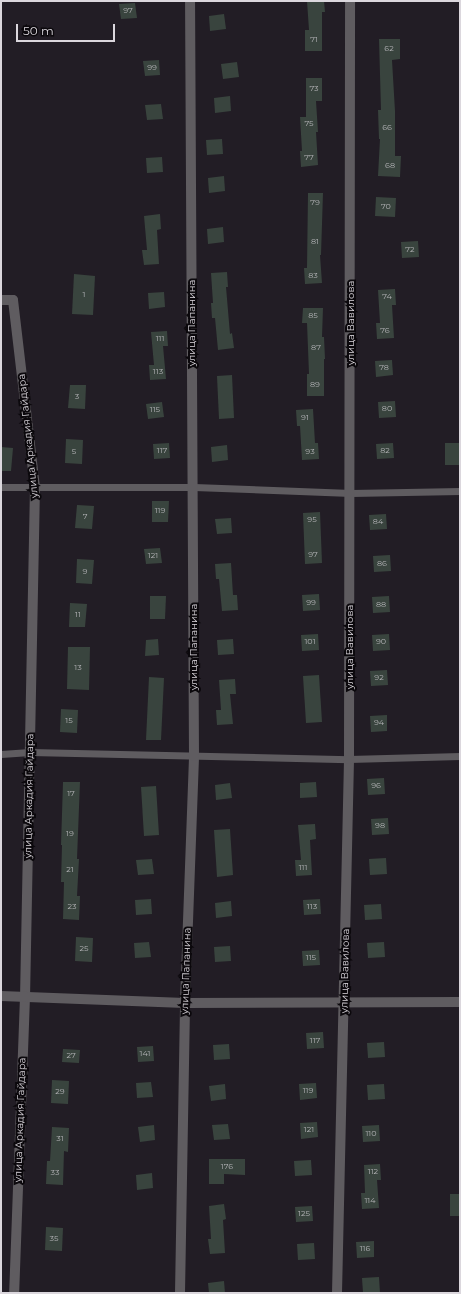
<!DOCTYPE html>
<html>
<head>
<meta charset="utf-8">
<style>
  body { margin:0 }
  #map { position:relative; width:461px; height:1294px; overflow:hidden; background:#221d25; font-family:Montserrat,sans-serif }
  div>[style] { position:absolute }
  .building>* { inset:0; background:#39443e }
  .service>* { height:7px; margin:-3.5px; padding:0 3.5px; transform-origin:3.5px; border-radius:3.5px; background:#5f5c60 }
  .minor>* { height:10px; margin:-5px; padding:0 5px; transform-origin:5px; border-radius:5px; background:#5f5c60 }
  span { translate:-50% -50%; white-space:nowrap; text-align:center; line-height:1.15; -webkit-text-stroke:4px #0b080c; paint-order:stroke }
  .number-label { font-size:8px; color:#b2b2b5 }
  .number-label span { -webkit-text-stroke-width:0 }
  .street-label { font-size:10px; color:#dbd7dd }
  .frame { position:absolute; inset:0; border:2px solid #dbd7dd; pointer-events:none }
  .scale { position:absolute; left:16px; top:24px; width:99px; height:18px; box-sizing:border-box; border:2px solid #dbd7dd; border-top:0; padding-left:5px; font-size:12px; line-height:14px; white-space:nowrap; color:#dbd7dd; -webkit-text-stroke:3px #0b080c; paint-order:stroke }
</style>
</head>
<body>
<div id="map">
  <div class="building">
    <i style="clip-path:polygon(307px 1px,324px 1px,325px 12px,322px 12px,322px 51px,305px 51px,305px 30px,309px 30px)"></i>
    <i style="clip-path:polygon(135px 3px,137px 18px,121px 19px,119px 4px)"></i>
    <i style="clip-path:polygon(224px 14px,226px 29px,210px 31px,209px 16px)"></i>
    <i style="clip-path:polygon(379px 39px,400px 39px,400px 59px,392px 60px,395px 111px,395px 156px,401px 156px,400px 177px,378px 176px,380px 139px,379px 139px,378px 110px,381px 110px)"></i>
    <i style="clip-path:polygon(159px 60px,160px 75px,145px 76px,143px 61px)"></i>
    <i style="clip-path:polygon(237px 62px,239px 77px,223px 79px,221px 64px)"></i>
    <i style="clip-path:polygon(306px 78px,322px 78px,322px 101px,316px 101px,318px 132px,316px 132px,318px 165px,301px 167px,300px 151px,302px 151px,300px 117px,306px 117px)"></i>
    <i style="clip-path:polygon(230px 96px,231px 111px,215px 113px,214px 98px)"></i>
    <i style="clip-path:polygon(161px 104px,163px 119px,147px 120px,145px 105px)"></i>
    <i style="clip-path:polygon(222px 139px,223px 154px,207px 155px,206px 140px)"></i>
    <i style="clip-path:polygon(162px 157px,163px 172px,147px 173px,146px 158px)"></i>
    <i style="clip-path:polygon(224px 176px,225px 191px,209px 193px,208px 178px)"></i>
    <i style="clip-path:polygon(308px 193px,323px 193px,321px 255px,320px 255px,322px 283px,305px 284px,304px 268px,307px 268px)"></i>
    <i style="clip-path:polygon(376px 197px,396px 198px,395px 217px,375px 216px)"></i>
    <i style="clip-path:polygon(160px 214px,161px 229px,157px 230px,159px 264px,144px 265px,142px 250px,147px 250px,144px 216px)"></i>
    <i style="clip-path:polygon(223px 227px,224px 242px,208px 244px,207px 229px)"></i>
    <i style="clip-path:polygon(418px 241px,419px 257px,402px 258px,401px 242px)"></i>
    <i style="clip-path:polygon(227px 272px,228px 287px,226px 287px,230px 334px,232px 333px,234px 348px,218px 350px,215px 318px,212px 318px,211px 303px,213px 303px,211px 273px)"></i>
    <i style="clip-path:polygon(74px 274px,95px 276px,93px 315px,72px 314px)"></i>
    <i style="clip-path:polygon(395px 289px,396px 305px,392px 305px,394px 338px,377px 339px,376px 323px,380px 323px,378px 290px)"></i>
    <i style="clip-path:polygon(164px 292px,165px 307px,149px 309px,148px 293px)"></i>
    <i style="clip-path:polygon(303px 308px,323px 308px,322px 337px,324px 337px,325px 359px,324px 359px,324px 396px,307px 396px,307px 374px,309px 374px,307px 323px,302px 323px)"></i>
    <i style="clip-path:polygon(167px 331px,168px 346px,163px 346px,166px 379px,150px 380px,149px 365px,154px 365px,151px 332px)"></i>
    <i style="clip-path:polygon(392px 360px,393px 375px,376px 377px,375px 361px)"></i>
    <i style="clip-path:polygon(232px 375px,234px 418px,219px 419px,217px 376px)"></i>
    <i style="clip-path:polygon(70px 385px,86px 385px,85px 409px,68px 408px)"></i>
    <i style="clip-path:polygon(395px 401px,396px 417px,379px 418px,378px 402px)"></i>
    <i style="clip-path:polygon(162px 402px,164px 417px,148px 419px,146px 404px)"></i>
    <i style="clip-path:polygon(313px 409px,315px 443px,318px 443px,319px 459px,302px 460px,300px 426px,297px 426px,296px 410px)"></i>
    <i style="clip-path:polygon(66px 439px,83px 440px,82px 464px,65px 463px)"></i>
    <i style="clip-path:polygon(169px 443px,170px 458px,154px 459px,153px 444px)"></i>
    <i style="clip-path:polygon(393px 443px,394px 458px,377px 459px,376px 444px)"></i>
    <i style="clip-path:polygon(445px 443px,460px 443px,460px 465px,445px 465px)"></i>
    <i style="clip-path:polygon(227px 445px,228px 460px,212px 462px,211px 447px)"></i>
    <i style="clip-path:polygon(1px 447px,13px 448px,11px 471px,1px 471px)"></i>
    <i style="clip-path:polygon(152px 501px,169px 501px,168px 522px,152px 522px)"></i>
    <i style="clip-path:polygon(77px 505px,94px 506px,92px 529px,75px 528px)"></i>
    <i style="clip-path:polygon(320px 512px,322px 563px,305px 564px,303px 513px)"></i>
    <i style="clip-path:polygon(386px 514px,387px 529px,370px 530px,369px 515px)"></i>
    <i style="clip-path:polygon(231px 518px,232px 533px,217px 534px,215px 519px)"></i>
    <i style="clip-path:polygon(160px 548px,162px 563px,146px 564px,144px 549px)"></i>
    <i style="clip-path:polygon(390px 555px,391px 571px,374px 572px,373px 556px)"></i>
    <i style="clip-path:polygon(77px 559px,94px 560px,92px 584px,76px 583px)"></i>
    <i style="clip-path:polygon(231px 563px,233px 595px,237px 595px,238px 610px,222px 611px,219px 579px,216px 579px,215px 564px)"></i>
    <i style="clip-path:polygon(319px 594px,320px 610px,303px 611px,302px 595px)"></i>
    <i style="clip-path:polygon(150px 596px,166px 596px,165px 619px,150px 619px)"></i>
    <i style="clip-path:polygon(389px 596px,390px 612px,373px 613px,372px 597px)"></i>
    <i style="clip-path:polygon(70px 603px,87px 604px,85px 627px,69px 627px)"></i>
    <i style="clip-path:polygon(318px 634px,319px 650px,302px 651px,301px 635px)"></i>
    <i style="clip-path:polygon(389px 634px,390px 650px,373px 651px,372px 635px)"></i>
    <i style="clip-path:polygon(158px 639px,159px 655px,145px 656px,146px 640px)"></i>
    <i style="clip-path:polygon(233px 639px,234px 654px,218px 655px,217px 640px)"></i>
    <i style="clip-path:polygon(68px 647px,90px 647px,89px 690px,67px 689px)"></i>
    <i style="clip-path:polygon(387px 670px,388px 685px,371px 686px,370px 671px)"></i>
    <i style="clip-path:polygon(319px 675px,322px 722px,306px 723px,303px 676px)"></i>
    <i style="clip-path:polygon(149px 677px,164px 678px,161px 740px,146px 740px)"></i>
    <i style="clip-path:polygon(235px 679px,236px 694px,230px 694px,233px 724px,217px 725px,216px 710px,221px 710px,219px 680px)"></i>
    <i style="clip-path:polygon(61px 709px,78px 710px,77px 733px,60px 732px)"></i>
    <i style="clip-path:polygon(387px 715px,387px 731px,371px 732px,370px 716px)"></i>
    <i style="clip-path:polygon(384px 778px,385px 794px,368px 795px,367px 779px)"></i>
    <i style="clip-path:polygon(63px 782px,80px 782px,77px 859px,79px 859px,77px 896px,80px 896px,79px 920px,63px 919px,64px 882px,61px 882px,62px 845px,61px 845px)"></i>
    <i style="clip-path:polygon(316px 782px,317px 797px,300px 798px,300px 783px)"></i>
    <i style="clip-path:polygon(230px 783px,232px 798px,216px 800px,215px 785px)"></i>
    <i style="clip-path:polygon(156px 786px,159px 835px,144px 836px,141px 787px)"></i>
    <i style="clip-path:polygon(388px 818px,389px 834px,372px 835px,371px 819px)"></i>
    <i style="clip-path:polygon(315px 824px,316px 839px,310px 840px,312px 875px,296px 876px,295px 860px,301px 860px,298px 825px)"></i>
    <i style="clip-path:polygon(230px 829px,233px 875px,217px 877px,214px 830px)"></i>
    <i style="clip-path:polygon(386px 858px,387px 874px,370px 875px,369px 859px)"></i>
    <i style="clip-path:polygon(152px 859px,154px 874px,138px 875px,136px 860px)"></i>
    <i style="clip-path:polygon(151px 899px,152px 914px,136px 915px,135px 900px)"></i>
    <i style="clip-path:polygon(320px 899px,321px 914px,304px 915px,303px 900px)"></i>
    <i style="clip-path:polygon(231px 901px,232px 916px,216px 918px,215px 903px)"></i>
    <i style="clip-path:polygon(381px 904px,382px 919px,365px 920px,364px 905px)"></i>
    <i style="clip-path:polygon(76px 937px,93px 938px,92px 962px,75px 961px)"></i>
    <i style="clip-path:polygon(149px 942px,151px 957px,135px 958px,134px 943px)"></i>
    <i style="clip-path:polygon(384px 942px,385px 957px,368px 958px,367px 943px)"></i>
    <i style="clip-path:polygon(230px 946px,231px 961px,215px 962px,214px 947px)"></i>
    <i style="clip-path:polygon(319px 950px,320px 965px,303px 966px,302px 951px)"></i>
    <i style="clip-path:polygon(323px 1032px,324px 1048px,307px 1049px,306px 1033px)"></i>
    <i style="clip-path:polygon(384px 1042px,385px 1057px,368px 1058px,367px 1043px)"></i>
    <i style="clip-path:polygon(229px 1044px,230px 1059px,214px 1060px,213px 1045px)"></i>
    <i style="clip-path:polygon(153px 1046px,154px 1061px,138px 1062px,137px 1047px)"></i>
    <i style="clip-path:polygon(63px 1049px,80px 1050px,79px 1063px,62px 1062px)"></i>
    <i style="clip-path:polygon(52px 1080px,69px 1081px,68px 1104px,51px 1103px)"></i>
    <i style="clip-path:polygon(151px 1082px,153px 1097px,137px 1098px,136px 1083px)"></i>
    <i style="clip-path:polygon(316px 1083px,317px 1098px,300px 1100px,299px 1084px)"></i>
    <i style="clip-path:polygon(225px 1084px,226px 1099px,211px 1101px,209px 1086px)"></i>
    <i style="clip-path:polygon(384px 1084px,385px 1099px,368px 1100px,367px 1085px)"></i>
    <i style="clip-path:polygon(317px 1122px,318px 1137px,301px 1139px,300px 1123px)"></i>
    <i style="clip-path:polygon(228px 1124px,230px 1139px,214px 1140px,212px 1125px)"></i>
    <i style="clip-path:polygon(154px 1125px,155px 1140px,140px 1142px,138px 1127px)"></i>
    <i style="clip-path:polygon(379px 1125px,380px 1141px,363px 1142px,362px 1126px)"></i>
    <i style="clip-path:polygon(52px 1127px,69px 1128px,68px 1152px,64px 1151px,63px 1185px,46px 1184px,47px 1161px,50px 1161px)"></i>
    <i style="clip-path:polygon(209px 1159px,245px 1159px,245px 1175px,224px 1174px,224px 1184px,209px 1184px)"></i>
    <i style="clip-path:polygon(311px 1160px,312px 1175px,295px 1176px,294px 1161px)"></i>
    <i style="clip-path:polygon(380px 1164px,381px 1180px,377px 1180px,379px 1208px,362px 1209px,361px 1193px,365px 1193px,364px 1165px)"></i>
    <i style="clip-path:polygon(152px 1173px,153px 1188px,137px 1190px,136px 1175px)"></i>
    <i style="clip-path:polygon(450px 1194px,460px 1194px,460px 1216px,450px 1216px)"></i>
    <i style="clip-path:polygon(224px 1204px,226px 1219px,223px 1220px,225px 1253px,210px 1254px,208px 1239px,211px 1239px,209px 1206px)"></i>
    <i style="clip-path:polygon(312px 1206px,313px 1221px,296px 1222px,295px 1207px)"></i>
    <i style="clip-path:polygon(46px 1227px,63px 1228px,62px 1251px,45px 1250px)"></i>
    <i style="clip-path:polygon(374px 1241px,374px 1257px,357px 1258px,356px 1242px)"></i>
    <i style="clip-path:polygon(314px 1243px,315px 1259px,298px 1260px,297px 1244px)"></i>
    <i style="clip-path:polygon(379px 1277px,380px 1293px,363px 1293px,362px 1278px)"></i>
    <i style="clip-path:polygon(224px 1281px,225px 1293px,209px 1293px,208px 1283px)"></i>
  </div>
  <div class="service">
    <i style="left:1px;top:487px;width:193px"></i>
    <i style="left:194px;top:487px;width:157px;rotate:2.2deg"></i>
    <i style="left:351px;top:493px;width:109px;rotate:-1.1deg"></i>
    <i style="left:1px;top:754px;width:29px;rotate:-4deg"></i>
    <i style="left:30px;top:752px;width:319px;rotate:1.3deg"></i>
    <i style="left:349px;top:759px;width:111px;rotate:-1.5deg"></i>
  </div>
  <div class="minor">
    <i style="left:1px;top:300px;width:12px"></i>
    <i style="left:13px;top:300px;width:188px;rotate:83.3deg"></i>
    <i style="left:35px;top:487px;width:510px;rotate:91.12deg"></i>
    <i style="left:25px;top:997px;width:296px;rotate:92.1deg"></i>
    <i style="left:1px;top:996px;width:184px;rotate:2.2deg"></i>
    <i style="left:185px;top:1003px;width:275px;rotate:-0.2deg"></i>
    <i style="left:180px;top:1293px;width:290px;rotate:-89deg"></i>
    <i style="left:185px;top:1003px;width:247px;rotate:-87.9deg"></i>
    <i style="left:194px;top:756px;width:755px;rotate:-90.3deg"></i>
    <i style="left:337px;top:1293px;width:534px;rotate:-88.71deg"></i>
    <i style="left:349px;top:759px;width:758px;rotate:-89.92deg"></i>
  </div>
  <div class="number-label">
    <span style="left:128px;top:11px">97</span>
    <span style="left:314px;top:40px">71</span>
    <span style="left:389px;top:49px">62</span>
    <span style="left:152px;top:68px">99</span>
    <span style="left:314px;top:89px">73</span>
    <span style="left:309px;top:124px">75</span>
    <span style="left:387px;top:128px">66</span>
    <span style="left:309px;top:158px">77</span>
    <span style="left:390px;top:166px">68</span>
    <span style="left:315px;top:203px">79</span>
    <span style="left:386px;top:207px">70</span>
    <span style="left:315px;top:242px">81</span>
    <span style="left:410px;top:250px">72</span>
    <span style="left:313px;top:276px">83</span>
    <span style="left:84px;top:295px">1</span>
    <span style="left:387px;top:297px">74</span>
    <span style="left:313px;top:316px">85</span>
    <span style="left:385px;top:331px">76</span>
    <span style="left:160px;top:339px">111</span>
    <span style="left:316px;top:348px">87</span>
    <span style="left:384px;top:368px">78</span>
    <span style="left:158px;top:372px">113</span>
    <span style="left:315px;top:385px">89</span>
    <span style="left:77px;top:397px">3</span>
    <span style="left:387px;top:409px">80</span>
    <span style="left:155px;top:410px">115</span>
    <span style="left:305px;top:418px">91</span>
    <span style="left:162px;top:451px">117</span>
    <span style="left:385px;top:451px">82</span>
    <span style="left:74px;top:452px">5</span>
    <span style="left:310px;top:452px">93</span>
    <span style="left:160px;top:511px">119</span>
    <span style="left:85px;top:517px">7</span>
    <span style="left:312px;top:520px">95</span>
    <span style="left:378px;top:522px">84</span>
    <span style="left:313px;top:555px">97</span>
    <span style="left:153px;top:556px">121</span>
    <span style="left:382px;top:564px">86</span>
    <span style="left:85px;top:572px">9</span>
    <span style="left:311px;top:603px">99</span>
    <span style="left:381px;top:605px">88</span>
    <span style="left:78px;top:615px">11</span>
    <span style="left:310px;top:642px">101</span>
    <span style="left:381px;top:642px">90</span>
    <span style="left:78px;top:668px">13</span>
    <span style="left:379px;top:678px">92</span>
    <span style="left:69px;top:721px">15</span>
    <span style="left:379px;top:723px">94</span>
    <span style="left:376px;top:786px">96</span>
    <span style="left:71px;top:794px">17</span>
    <span style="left:380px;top:826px">98</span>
    <span style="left:70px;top:834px">19</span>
    <span style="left:303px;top:868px">111</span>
    <span style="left:70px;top:870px">21</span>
    <span style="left:72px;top:907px">23</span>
    <span style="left:312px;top:907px">113</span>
    <span style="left:84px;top:949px">25</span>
    <span style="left:311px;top:958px">115</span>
    <span style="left:315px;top:1041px">117</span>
    <span style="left:145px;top:1054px">141</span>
    <span style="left:71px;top:1056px">27</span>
    <span style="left:308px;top:1091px">119</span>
    <span style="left:60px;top:1092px">29</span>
    <span style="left:309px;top:1130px">121</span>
    <span style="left:371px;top:1134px">110</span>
    <span style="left:60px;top:1139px">31</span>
    <span style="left:227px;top:1167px">176</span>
    <span style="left:373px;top:1172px">112</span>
    <span style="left:55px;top:1173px">33</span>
    <span style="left:370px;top:1201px">114</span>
    <span style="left:304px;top:1214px">125</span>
    <span style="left:54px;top:1239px">35</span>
    <span style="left:365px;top:1249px">116</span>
  </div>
  <div class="street-label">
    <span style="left:192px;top:323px;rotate:-90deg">улица Папанина</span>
    <span style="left:351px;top:323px;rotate:-90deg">улица Вавилова</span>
    <span style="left:28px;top:436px;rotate:-96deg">улица Аркадия Гайдара</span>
    <span style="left:194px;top:647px;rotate:-90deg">улица Папанина</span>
    <span style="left:350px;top:647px;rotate:-90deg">улица Вавилова</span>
    <span style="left:29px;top:796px;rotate:-89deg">улица Аркадия Гайдара</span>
    <span style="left:186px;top:971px;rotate:-88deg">улица Папанина</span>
    <span style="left:345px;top:971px;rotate:-89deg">улица Вавилова</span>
    <span style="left:20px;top:1120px;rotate:-88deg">улица Аркадия Гайдара</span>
  </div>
  <div class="frame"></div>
  <div class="scale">50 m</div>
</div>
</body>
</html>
